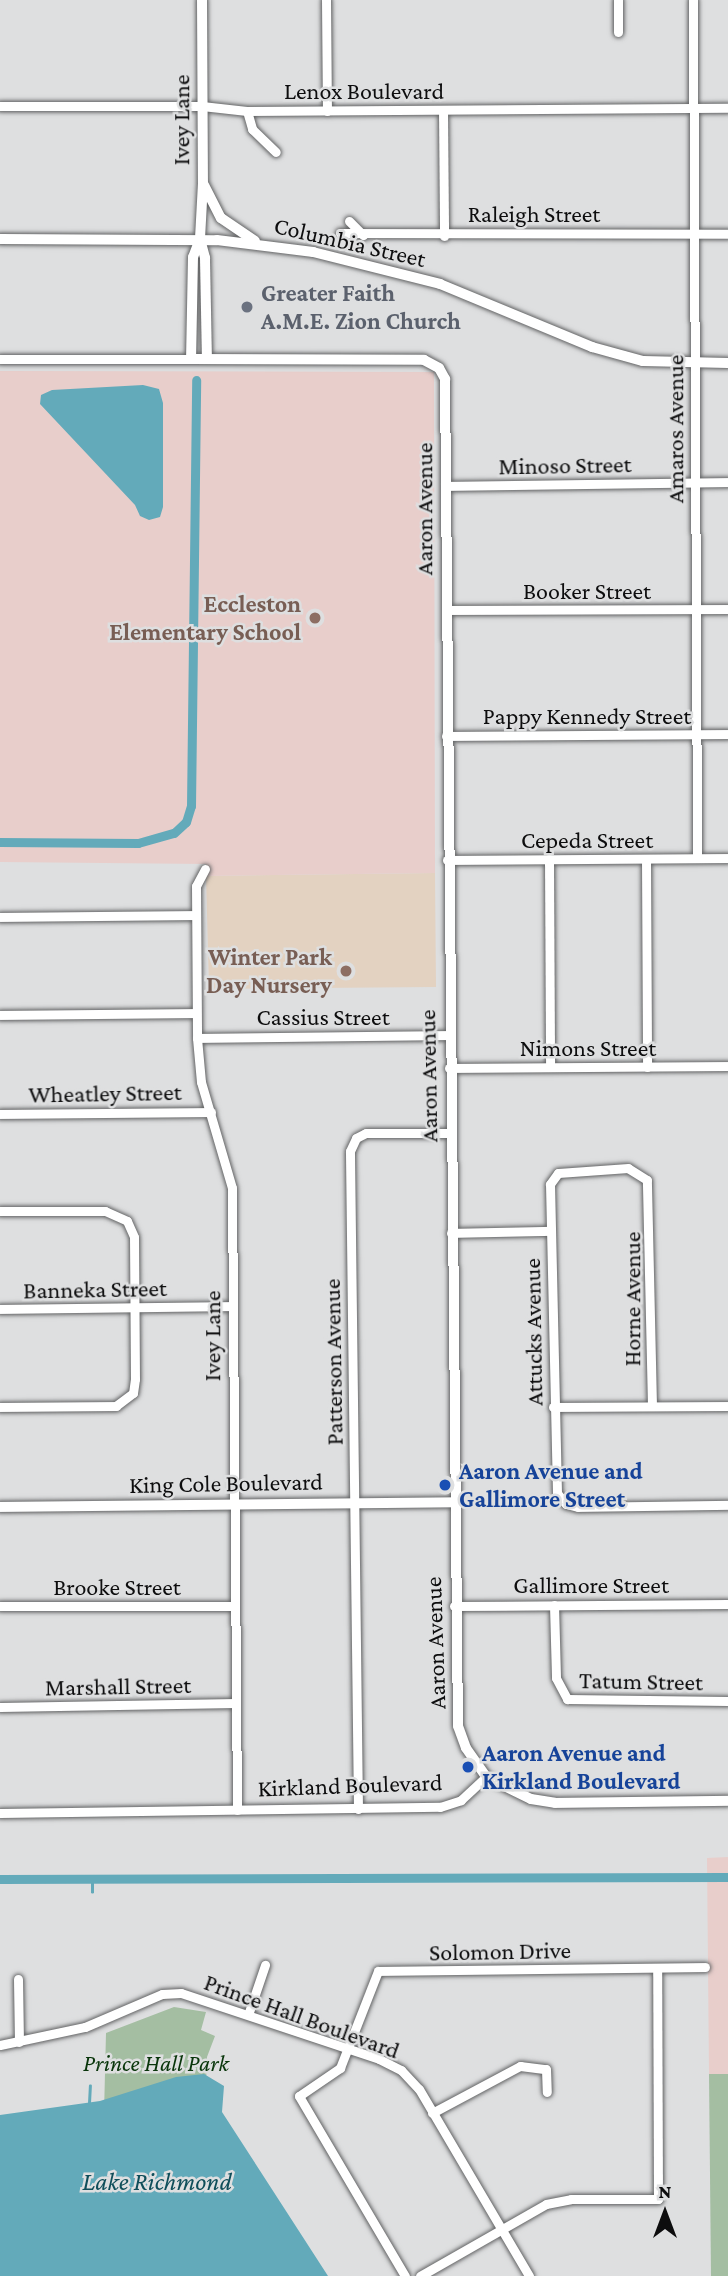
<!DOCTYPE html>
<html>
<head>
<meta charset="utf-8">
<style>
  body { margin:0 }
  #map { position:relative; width:728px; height:2276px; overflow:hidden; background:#dedfe0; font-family:"Crimson Pro",serif }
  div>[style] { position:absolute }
  .commercial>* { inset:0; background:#e3d2c1 }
  .education>* { inset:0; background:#e8cecb }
  .green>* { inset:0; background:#a4bea2 }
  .water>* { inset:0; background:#63aaba }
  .stream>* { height:2.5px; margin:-1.25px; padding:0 1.25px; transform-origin:1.25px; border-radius:1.25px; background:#63aaba }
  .canal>* { height:9px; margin:-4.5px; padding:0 4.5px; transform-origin:4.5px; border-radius:4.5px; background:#63aaba }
  .roads { filter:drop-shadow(0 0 2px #626364) drop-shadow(0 0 2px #626364) }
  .minor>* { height:9px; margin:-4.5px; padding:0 4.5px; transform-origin:4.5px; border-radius:4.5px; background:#fff }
  .tertiary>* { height:10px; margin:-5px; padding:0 5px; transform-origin:5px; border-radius:5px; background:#fff }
  .dots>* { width:19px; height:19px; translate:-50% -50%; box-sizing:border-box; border:4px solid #dedfe0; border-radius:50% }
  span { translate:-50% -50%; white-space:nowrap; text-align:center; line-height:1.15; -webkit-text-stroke:5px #dedfe0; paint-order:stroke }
  .street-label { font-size:24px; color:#0d0d0e }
  .worship-label { font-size:24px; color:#5b616d; font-weight:700 }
  .left { translate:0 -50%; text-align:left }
  .education-label { font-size:24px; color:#785e54; font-weight:700 }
  .right { translate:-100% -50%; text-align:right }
  .transit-label { font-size:24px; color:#164399; font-weight:700 }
  .park-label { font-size:24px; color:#08350a; font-style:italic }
  .water-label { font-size:26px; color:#0f4e5a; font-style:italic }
  .north { position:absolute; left:630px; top:2178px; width:70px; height:70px; -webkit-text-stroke:5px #dedfe0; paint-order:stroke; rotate:0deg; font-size:19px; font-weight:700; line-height:28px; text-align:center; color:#0d0d0e }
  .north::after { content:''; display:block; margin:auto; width:24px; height:32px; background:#0d0d0e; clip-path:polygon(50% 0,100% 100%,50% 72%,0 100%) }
</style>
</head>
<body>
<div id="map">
  <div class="commercial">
    <i style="clip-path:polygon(435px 873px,436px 987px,209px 989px,206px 876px)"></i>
  </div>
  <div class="education">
    <i style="clip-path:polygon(0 371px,434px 372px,435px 873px,206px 876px,206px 864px,0 862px)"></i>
    <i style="clip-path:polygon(728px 1857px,728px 2074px,709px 2074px,707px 1858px)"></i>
  </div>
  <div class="green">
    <i style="clip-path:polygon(174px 2007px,206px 2012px,201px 2030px,215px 2036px,207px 2057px,205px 2111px,104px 2113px,106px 2033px)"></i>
    <i style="clip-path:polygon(709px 2074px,728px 2074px,728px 2276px,711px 2276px)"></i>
  </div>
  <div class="water">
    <i style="clip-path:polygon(143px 385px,159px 389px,163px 403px,163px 507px,160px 517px,149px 520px,140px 516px,135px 505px,40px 404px,41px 395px,52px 390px)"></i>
    <i style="clip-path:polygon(204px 2074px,224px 2086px,222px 2112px,328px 2276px,0 2276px,0 2115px,100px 2101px,176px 2077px)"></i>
  </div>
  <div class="stream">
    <i style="left:92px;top:1892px;width:13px;rotate:-90deg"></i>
    <i style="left:89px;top:2103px;width:17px;rotate:-87deg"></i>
  </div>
  <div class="canal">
    <i style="left:0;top:842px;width:138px;rotate:0.4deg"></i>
    <i style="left:138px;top:843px;width:37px;rotate:-16deg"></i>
    <i style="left:174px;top:833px;width:16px;rotate:-43deg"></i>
    <i style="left:186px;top:822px;width:17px;rotate:-73deg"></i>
    <i style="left:191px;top:806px;width:426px;rotate:-89.3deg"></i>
    <i style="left:0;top:1879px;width:728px;rotate:-0.16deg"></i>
  </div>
  <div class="roads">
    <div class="minor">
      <i style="left:326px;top:0;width:111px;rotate:89.5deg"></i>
      <i style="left:693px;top:0;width:858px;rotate:89.73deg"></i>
      <i style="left:618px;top:32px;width:32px;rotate:-90deg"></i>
      <i style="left:0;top:106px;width:202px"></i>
      <i style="left:202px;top:106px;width:45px;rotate:6.3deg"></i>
      <i style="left:247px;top:111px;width:481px;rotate:-0.4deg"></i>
      <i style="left:443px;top:110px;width:126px;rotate:89.5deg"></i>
      <i style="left:247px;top:111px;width:19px;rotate:74deg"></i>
      <i style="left:252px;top:129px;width:33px;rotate:44deg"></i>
      <i style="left:349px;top:221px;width:20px;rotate:45deg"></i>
      <i style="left:340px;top:233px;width:388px;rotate:0.1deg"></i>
      <i style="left:0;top:359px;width:191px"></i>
      <i style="left:445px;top:486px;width:283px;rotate:-0.8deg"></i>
      <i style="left:446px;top:610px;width:282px;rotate:-0.2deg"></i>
      <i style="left:446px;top:736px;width:282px;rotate:-0.4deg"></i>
      <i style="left:549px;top:859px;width:208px;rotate:89.7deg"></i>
      <i style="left:646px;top:859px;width:208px;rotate:89.7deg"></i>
      <i style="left:447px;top:860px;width:281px;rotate:-0.4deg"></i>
      <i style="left:205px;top:869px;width:19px;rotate:118deg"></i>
      <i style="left:196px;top:886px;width:152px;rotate:89.6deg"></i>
      <i style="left:197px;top:1038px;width:44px;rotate:84.8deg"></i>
      <i style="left:201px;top:1082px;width:110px;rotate:73.7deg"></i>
      <i style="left:232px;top:1188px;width:622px;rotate:89.54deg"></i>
      <i style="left:0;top:917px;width:196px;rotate:-0.6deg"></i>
      <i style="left:0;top:1015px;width:196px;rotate:-0.6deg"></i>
      <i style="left:197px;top:1038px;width:251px;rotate:-0.7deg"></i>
      <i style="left:449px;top:1068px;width:279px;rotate:-0.4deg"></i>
      <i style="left:0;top:1114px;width:211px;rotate:-0.5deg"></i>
      <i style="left:0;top:1211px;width:105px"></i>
      <i style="left:105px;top:1211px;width:24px;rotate:24deg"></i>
      <i style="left:127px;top:1221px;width:17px;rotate:66deg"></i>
      <i style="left:134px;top:1237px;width:142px;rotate:89.6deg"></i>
      <i style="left:135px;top:1379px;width:14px;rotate:98deg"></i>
      <i style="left:133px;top:1393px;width:21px;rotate:143deg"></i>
      <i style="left:116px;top:1406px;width:116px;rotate:179.5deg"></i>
      <i style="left:451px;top:1233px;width:99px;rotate:-1.2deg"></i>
      <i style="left:0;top:1309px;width:233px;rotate:-0.7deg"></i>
      <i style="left:652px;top:1406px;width:226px;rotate:-91.3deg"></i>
      <i style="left:647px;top:1180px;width:22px;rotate:-148deg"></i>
      <i style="left:628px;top:1168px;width:70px;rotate:175.9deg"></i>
      <i style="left:558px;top:1173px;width:14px;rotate:126deg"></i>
      <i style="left:550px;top:1184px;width:309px;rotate:88.7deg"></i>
      <i style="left:557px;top:1493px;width:14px;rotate:51deg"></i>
      <i style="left:566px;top:1504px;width:12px;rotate:14deg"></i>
      <i style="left:578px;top:1507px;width:150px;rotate:-0.8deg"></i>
      <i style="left:553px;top:1407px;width:175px;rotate:-0.3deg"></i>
      <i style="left:554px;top:1605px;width:73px;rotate:88.4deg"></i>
      <i style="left:556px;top:1678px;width:24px;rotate:62deg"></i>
      <i style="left:567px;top:1699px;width:161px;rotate:0.7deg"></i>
      <i style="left:0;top:1606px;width:235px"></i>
      <i style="left:454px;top:1606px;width:274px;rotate:-0.4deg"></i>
      <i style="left:0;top:1707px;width:236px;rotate:-1deg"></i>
      <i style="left:358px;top:1809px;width:658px;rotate:-90.7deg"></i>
      <i style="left:350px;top:1151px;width:14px;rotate:-65deg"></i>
      <i style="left:356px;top:1138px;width:11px;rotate:-27deg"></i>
      <i style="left:366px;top:1133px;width:84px"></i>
      <i style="left:0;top:1813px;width:440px;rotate:-0.8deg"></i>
      <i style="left:440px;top:1807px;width:22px;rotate:-18deg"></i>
      <i style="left:461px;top:1800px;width:34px;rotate:-43deg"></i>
      <i style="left:18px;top:1979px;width:63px;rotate:89.1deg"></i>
      <i style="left:249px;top:2012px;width:50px;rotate:-71.2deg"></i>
      <i style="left:0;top:2045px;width:87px;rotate:-12deg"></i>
      <i style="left:85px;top:2027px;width:84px;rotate:-23.2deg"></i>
      <i style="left:162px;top:1994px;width:19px;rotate:-3deg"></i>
      <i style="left:181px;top:1993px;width:209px;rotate:18.4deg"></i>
      <i style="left:379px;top:2059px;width:25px;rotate:27deg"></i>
      <i style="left:401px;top:2070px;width:26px;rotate:47deg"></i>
      <i style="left:419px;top:2089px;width:217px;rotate:59.5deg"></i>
      <i style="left:432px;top:2113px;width:100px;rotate:-28.1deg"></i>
      <i style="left:520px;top:2066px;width:26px;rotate:7deg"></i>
      <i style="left:546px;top:2069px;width:23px;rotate:88deg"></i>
      <i style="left:405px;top:2276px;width:209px;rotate:-120.5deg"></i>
      <i style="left:299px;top:2096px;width:50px;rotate:-34.3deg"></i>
      <i style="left:340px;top:2068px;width:104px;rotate:-68.6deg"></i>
      <i style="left:378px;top:1971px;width:327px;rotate:-0.7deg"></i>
      <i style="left:420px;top:2276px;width:145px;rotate:-29.7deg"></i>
      <i style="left:546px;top:2204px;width:25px;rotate:-11deg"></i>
      <i style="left:571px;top:2199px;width:87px"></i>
      <i style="left:658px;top:2199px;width:230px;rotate:-90.2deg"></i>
    </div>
    <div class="tertiary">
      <i style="left:202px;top:0;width:183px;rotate:89.7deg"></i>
      <i style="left:203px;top:183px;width:56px;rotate:93.1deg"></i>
      <i style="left:200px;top:239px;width:19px;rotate:111deg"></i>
      <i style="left:193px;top:257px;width:102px;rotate:91.1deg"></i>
      <i style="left:191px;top:359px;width:233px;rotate:0.2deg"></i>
      <i style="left:424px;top:360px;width:17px;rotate:28deg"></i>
      <i style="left:439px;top:368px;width:13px;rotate:61deg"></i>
      <i style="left:445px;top:379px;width:1347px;rotate:89.45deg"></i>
      <i style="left:458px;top:1726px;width:23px;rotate:70deg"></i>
      <i style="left:466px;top:1748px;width:35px;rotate:55deg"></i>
      <i style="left:486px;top:1777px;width:50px;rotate:26.1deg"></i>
      <i style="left:531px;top:1799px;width:24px;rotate:9deg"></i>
      <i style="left:555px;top:1803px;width:173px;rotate:-0.7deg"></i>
      <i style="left:204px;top:185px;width:37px;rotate:63deg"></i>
      <i style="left:221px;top:218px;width:41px;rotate:34.1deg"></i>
      <i style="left:0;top:239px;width:217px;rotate:0.3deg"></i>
      <i style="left:217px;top:240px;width:97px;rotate:7.1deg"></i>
      <i style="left:313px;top:252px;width:131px;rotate:14.1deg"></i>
      <i style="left:440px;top:284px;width:165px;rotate:22.5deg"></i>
      <i style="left:592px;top:347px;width:53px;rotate:15.4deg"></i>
      <i style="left:643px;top:361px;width:85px;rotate:1.3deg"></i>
      <i style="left:200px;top:239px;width:20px;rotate:75deg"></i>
      <i style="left:205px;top:258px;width:101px;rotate:88.9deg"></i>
      <i style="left:0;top:1507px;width:453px;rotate:-0.6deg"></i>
    </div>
  </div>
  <div class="dots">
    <i style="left:247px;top:307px;background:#6b7280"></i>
    <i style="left:315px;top:618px;background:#8d6e63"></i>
    <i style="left:346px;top:971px;background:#8d6e63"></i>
    <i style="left:445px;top:1485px;background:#1a4fb4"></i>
    <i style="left:468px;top:1767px;background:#1a4fb4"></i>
  </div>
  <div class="street-label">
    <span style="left:364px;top:91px">Lenox Boulevard</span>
    <span style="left:181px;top:120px;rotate:-90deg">Ivey Lane</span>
    <span style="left:534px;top:214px">Raleigh Street</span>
    <span style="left:350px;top:242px;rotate:13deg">Columbia Street</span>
    <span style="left:675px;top:429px;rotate:-90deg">Amaros Avenue</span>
    <span style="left:565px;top:465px;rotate:-1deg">Minoso Street</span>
    <span style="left:424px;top:509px;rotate:-90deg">Aaron Avenue</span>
    <span style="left:587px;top:591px">Booker Street</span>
    <span style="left:587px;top:716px">Pappy Kennedy Street</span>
    <span style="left:587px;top:840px">Cepeda Street</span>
    <span style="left:323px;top:1017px">Cassius Street</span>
    <span style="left:588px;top:1048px">Nimons Street</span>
    <span style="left:428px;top:1076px;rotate:-91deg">Aaron Avenue</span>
    <span style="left:105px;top:1093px;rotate:-1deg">Wheatley Street</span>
    <span style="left:95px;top:1289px;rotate:-1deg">Banneka Street</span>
    <span style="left:632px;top:1299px;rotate:-90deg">Horne Avenue</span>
    <span style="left:533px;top:1332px;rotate:-91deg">Attucks Avenue</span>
    <span style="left:212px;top:1336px;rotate:-90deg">Ivey Lane</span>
    <span style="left:333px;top:1362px;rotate:-91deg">Patterson Avenue</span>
    <span style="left:226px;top:1483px;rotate:-1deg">King Cole Boulevard</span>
    <span style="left:591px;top:1585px">Gallimore Street</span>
    <span style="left:117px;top:1587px">Brooke Street</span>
    <span style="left:435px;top:1643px;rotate:-92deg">Aaron Avenue</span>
    <span style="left:641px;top:1681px;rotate:1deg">Tatum Street</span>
    <span style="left:118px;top:1686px;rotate:-1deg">Marshall Street</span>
    <span style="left:350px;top:1785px;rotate:-2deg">Kirkland Boulevard</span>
    <span style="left:500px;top:1951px;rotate:-1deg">Solomon Drive</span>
    <span style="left:302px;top:2016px;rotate:20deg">Prince Hall Boulevard</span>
  </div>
  <div class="worship-label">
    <span class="left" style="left:261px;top:307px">Greater Faith<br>A.M.E. Zion Church</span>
  </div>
  <div class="education-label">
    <span class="right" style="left:301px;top:618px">Eccleston<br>Elementary School</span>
    <span class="right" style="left:332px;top:971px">Winter Park<br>Day Nursery</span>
  </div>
  <div class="transit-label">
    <span class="left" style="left:459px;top:1485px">Aaron Avenue and<br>Gallimore Street</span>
    <span class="left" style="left:482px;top:1767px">Aaron Avenue and<br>Kirkland Boulevard</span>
  </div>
  <div class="park-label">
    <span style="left:156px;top:2063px">Prince Hall Park</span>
  </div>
  <div class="water-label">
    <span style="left:157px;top:2182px">Lake Richmond</span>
  </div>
  <div class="north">N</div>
</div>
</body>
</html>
